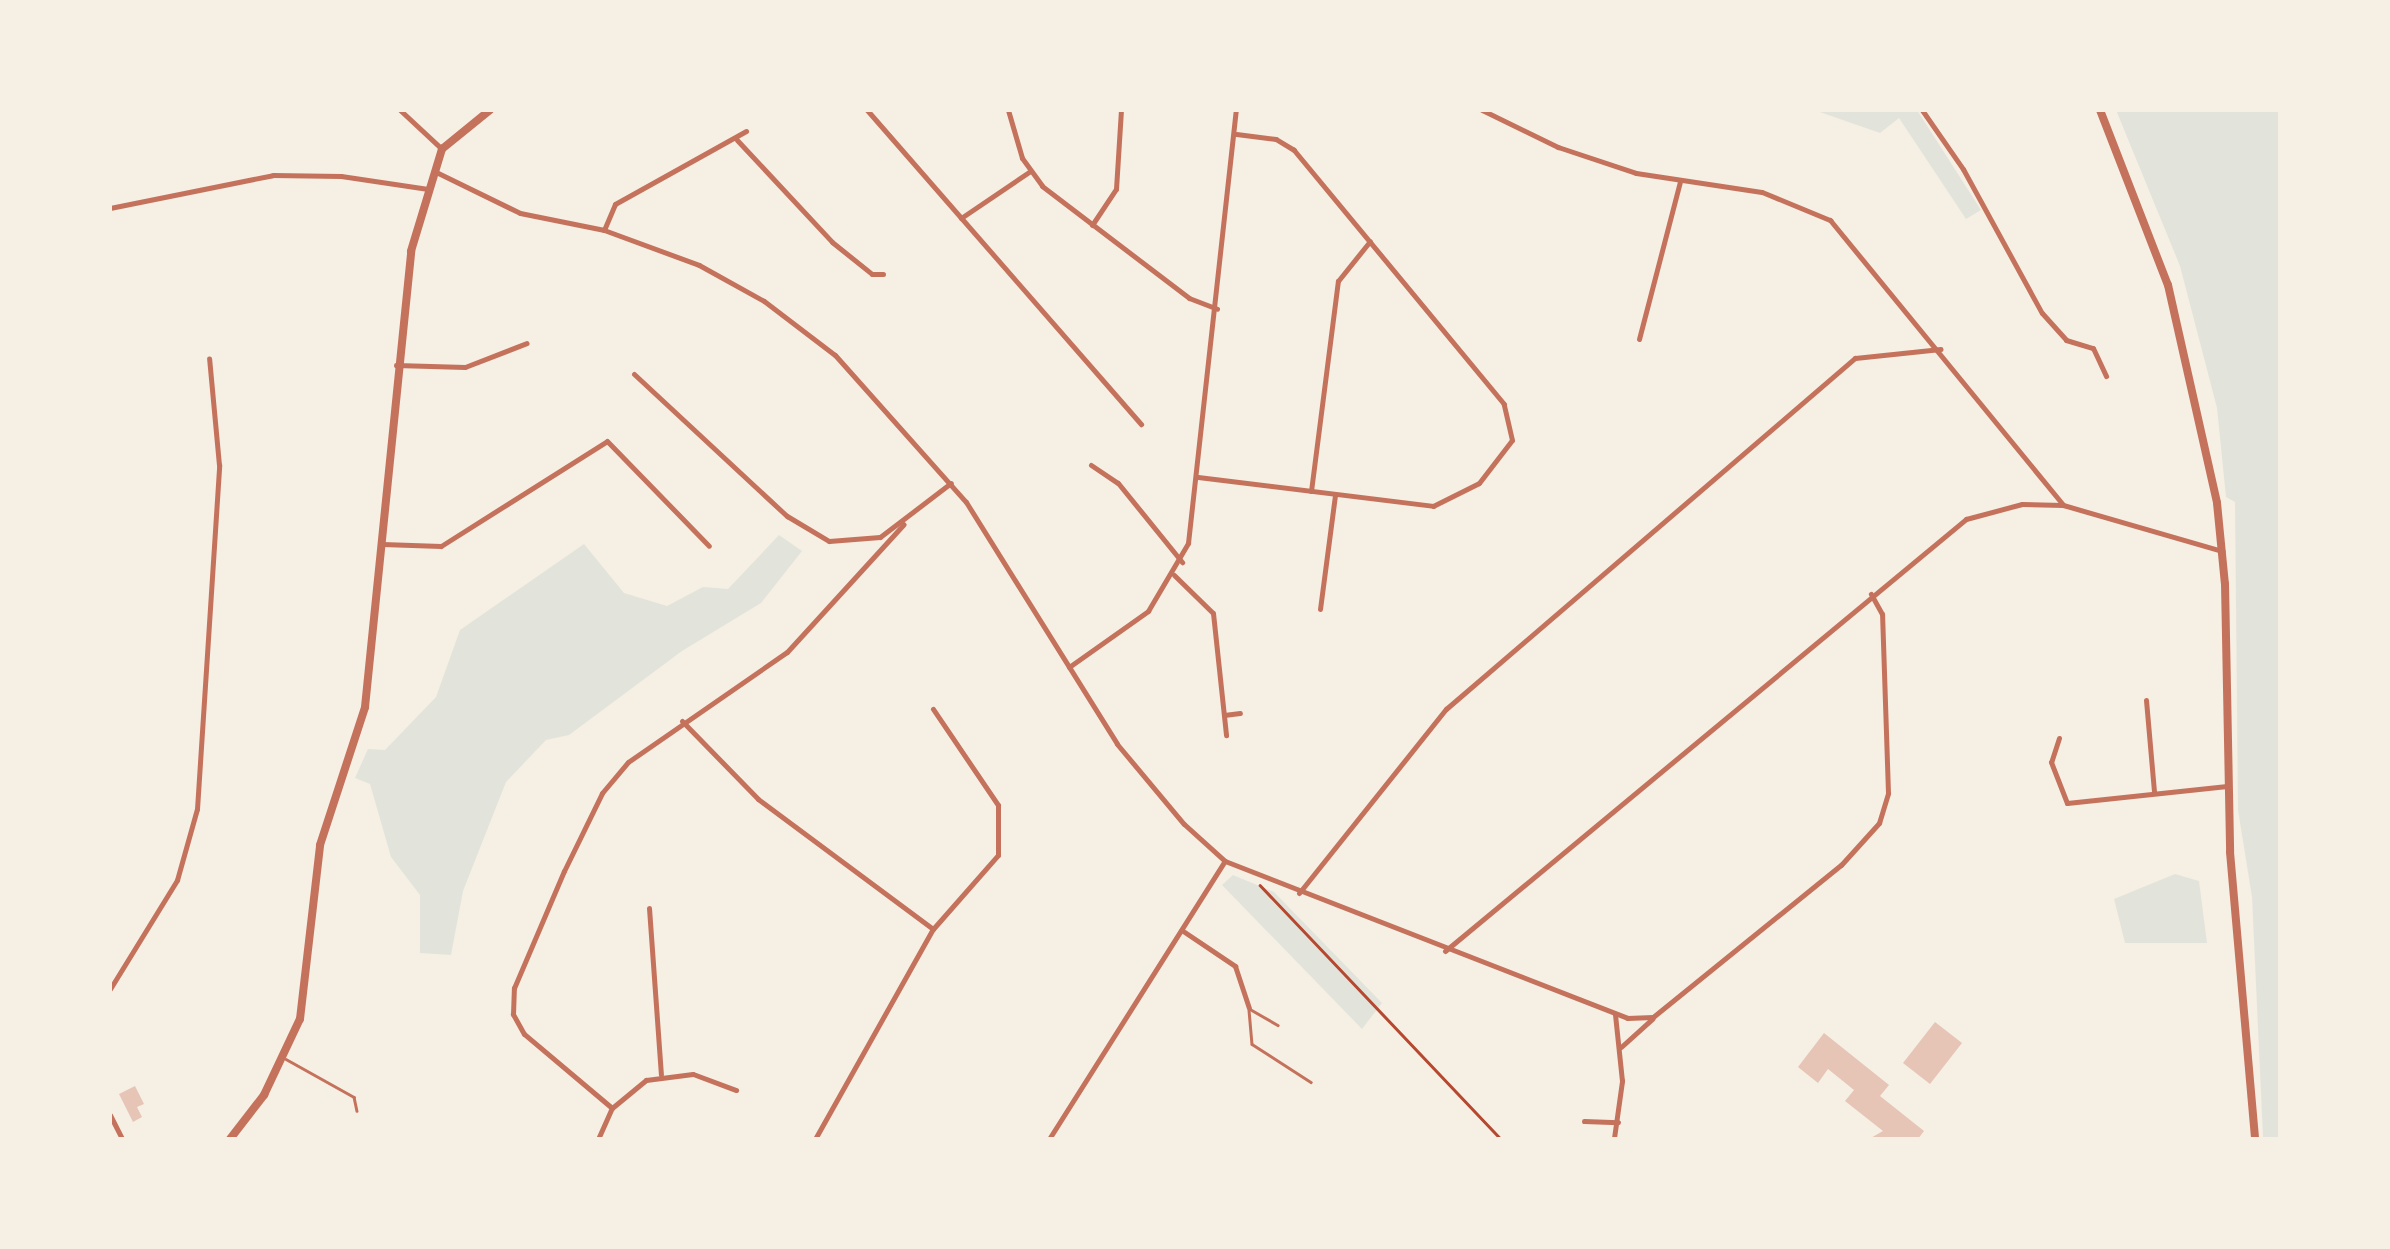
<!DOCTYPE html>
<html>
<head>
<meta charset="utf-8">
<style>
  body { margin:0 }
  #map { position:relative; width:2390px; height:1249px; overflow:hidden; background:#f6efe4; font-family:"Fira Sans Condensed",sans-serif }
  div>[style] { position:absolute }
  .green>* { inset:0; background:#e2e4dc }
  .building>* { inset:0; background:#e6c5b7 }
  .path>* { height:2.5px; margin:-1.25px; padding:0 1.25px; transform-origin:1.25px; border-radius:1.25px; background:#b5482f }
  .service>* { height:2.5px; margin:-1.25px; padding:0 1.25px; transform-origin:1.25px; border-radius:1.25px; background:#c5725c }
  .minor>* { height:5px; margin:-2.5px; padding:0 2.5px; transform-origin:2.5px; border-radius:2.5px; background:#c5725c }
  .tertiary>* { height:8px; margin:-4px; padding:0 4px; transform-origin:4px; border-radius:4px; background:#c5725c }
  span { translate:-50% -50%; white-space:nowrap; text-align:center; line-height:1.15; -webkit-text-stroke:10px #f6efe4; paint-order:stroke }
  .frame { position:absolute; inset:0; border:112px solid #f6efe4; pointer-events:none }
</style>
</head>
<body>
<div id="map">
  <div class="green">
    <i style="clip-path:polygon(1814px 110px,1917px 110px,1981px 210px,1966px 219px,1899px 118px,1880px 133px)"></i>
    <i style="clip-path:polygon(2116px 110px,2280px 110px,2280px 1139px,2263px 1137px,2252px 897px,2238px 810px,2235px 502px,2226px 497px,2217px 408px,2180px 266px)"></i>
    <i style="clip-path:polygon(779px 535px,802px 551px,761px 603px,682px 651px,569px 735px,546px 740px,506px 782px,463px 891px,451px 955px,420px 953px,420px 895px,391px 857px,370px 784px,355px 778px,368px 749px,385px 750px,436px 697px,460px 630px,584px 544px,624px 593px,667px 606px,703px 587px,728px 589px)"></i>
    <i style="clip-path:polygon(2175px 874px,2199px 881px,2207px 943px,2125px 943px,2114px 899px)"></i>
    <i style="clip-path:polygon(1233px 875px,1274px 892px,1382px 1003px,1362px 1029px,1222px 885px)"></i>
  </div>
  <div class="building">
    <i style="clip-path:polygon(1935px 1022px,1962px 1043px,1930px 1084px,1903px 1063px)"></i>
    <i style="clip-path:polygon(1824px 1033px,1889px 1085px,1880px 1096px,1924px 1131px,1918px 1139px,1869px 1139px,1883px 1131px,1845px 1101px,1854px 1090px,1828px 1069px,1818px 1083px,1798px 1067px)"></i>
    <i style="clip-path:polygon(135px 1086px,144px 1104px,137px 1107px,142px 1117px,133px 1122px,119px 1094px)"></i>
  </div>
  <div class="path">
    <i style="left:1260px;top:885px;width:350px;rotate:46.5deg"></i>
  </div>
  <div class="service">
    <i style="left:1250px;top:1009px;width:32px;rotate:30deg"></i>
    <i style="left:1249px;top:1010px;width:34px;rotate:85deg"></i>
    <i style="left:1252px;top:1044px;width:70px;rotate:32.8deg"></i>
    <i style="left:286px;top:1059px;width:78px;rotate:29.2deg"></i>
    <i style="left:354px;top:1097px;width:14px;rotate:78deg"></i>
  </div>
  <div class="minor">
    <i style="left:400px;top:110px;width:57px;rotate:42.9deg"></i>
    <i style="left:867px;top:110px;width:417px;rotate:48.9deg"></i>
    <i style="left:1008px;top:110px;width:50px;rotate:73.7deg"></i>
    <i style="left:1022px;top:158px;width:34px;rotate:54deg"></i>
    <i style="left:1042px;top:186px;width:185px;rotate:37.3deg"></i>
    <i style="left:1189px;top:298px;width:30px;rotate:21deg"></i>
    <i style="left:1482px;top:110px;width:85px;rotate:26deg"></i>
    <i style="left:1558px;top:147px;width:82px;rotate:18.4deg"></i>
    <i style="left:1636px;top:173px;width:127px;rotate:8.6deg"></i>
    <i style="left:1762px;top:192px;width:74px;rotate:22.4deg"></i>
    <i style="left:1830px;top:220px;width:368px;rotate:50.7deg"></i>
    <i style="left:1922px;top:110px;width:72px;rotate:55.2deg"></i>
    <i style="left:1963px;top:169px;width:164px;rotate:61.3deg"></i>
    <i style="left:2042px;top:313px;width:36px;rotate:48deg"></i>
    <i style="left:2066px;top:340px;width:28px;rotate:17deg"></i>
    <i style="left:2093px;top:348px;width:31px;rotate:65deg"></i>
    <i style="left:737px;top:140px;width:139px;rotate:47deg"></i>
    <i style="left:832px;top:242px;width:51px;rotate:38.7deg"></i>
    <i style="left:872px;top:274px;width:11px"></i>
    <i style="left:436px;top:172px;width:93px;rotate:26deg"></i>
    <i style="left:520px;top:213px;width:86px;rotate:11.4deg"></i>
    <i style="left:604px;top:230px;width:101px;rotate:20.2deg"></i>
    <i style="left:699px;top:265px;width:74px;rotate:29deg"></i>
    <i style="left:764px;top:301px;width:89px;rotate:37.3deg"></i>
    <i style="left:835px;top:355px;width:197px;rotate:48.3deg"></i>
    <i style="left:966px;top:502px;width:285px;rotate:58deg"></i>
    <i style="left:1117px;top:744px;width:104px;rotate:50.1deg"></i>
    <i style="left:1184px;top:824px;width:55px;rotate:42.1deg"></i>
    <i style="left:1225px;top:861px;width:432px;rotate:21.3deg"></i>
    <i style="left:1627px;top:1018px;width:26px;rotate:-2deg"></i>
    <i style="left:1653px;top:1017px;width:242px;rotate:-39deg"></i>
    <i style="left:1841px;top:865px;width:57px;rotate:-47.9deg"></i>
    <i style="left:1879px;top:823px;width:31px;rotate:-73deg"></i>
    <i style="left:1888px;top:793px;width:179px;rotate:-91.9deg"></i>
    <i style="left:1882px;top:614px;width:23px;rotate:-119deg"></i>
    <i style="left:110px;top:208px;width:166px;rotate:-11.4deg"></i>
    <i style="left:273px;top:175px;width:68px;rotate:0.8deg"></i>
    <i style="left:341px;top:176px;width:88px;rotate:8.5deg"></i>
    <i style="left:961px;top:218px;width:82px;rotate:-34.1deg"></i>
    <i style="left:1092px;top:225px;width:43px;rotate:-56.3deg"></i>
    <i style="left:1116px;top:189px;width:79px;rotate:-86.4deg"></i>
    <i style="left:604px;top:230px;width:28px;rotate:-67deg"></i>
    <i style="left:615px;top:204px;width:150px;rotate:-29.1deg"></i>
    <i style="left:1639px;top:339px;width:162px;rotate:-75.4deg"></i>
    <i style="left:396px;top:365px;width:69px;rotate:1.7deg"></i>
    <i style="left:465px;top:367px;width:66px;rotate:-21.2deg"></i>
    <i style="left:634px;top:374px;width:209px;rotate:42.9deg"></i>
    <i style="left:787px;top:516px;width:49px;rotate:30.8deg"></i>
    <i style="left:829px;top:541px;width:51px;rotate:-4.5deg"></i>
    <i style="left:880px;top:537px;width:89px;rotate:-37.3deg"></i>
    <i style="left:1091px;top:465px;width:32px;rotate:34deg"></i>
    <i style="left:1118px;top:483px;width:102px;rotate:51deg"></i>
    <i style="left:1198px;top:477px;width:237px;rotate:7deg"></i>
    <i style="left:1433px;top:506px;width:51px;rotate:-26.6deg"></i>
    <i style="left:1479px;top:483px;width:54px;rotate:-52.5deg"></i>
    <i style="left:1512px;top:440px;width:37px;rotate:-103deg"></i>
    <i style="left:1504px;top:404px;width:330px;rotate:-129.6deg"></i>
    <i style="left:1294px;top:150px;width:21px;rotate:-149deg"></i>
    <i style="left:1276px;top:139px;width:40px;rotate:-172.9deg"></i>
    <i style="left:1311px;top:491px;width:212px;rotate:-82.7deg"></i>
    <i style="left:1338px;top:281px;width:51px;rotate:-51.3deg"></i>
    <i style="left:382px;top:544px;width:59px;rotate:1.9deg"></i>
    <i style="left:441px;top:546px;width:196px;rotate:-32.3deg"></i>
    <i style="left:607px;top:441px;width:146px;rotate:45.8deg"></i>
    <i style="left:1174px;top:575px;width:54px;rotate:44.3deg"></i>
    <i style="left:1213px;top:613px;width:123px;rotate:83.9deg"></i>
    <i style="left:1320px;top:609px;width:115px;rotate:-82.5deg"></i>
    <i style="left:1069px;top:667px;width:97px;rotate:-35.3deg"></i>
    <i style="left:1148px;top:611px;width:79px;rotate:-59.5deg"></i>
    <i style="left:1188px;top:543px;width:436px;rotate:-83.7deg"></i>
    <i style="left:2146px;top:700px;width:92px;rotate:85deg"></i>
    <i style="left:1224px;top:715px;width:16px;rotate:-7deg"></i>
    <i style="left:682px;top:721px;width:109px;rotate:45.7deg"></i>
    <i style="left:758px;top:799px;width:218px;rotate:36.6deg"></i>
    <i style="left:2059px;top:738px;width:25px;rotate:108deg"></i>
    <i style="left:2051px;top:762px;width:44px;rotate:68.7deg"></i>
    <i style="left:2067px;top:803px;width:161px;rotate:-6.1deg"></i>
    <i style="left:1299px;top:893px;width:236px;rotate:-51.4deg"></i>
    <i style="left:1446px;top:709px;width:539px;rotate:-40.64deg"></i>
    <i style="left:1855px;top:358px;width:86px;rotate:-6deg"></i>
    <i style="left:649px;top:908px;width:167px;rotate:85.9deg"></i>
    <i style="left:1183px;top:931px;width:63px;rotate:33.9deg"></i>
    <i style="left:1235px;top:966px;width:44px;rotate:71.6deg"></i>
    <i style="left:1445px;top:951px;width:677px;rotate:-39.66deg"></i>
    <i style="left:1966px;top:519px;width:58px;rotate:-15deg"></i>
    <i style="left:2022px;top:504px;width:41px;rotate:1.4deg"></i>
    <i style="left:2063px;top:505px;width:166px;rotate:16.1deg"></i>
    <i style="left:110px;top:989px;width:128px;rotate:-58.4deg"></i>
    <i style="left:177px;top:880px;width:74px;rotate:-74.3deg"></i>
    <i style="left:197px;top:809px;width:345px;rotate:-86.3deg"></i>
    <i style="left:219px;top:465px;width:107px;rotate:-95.3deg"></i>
    <i style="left:1621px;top:1047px;width:42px;rotate:-42.1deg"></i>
    <i style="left:612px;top:1108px;width:115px;rotate:-139.9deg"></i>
    <i style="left:524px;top:1034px;width:23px;rotate:-119deg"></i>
    <i style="left:513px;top:1014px;width:26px;rotate:-88deg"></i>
    <i style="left:514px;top:988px;width:127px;rotate:-66.9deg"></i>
    <i style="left:564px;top:871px;width:87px;rotate:-64deg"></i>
    <i style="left:602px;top:793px;width:40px;rotate:-50deg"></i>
    <i style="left:628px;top:762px;width:193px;rotate:-34.7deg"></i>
    <i style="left:787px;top:652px;width:173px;rotate:-47.6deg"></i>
    <i style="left:110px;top:1115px;width:27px;rotate:63deg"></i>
    <i style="left:1584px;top:1121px;width:34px;rotate:2deg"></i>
    <i style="left:1614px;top:1138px;width:58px;rotate:-82deg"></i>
    <i style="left:1622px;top:1081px;width:67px;rotate:-96deg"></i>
    <i style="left:598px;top:1139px;width:34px;rotate:-66deg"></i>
    <i style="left:612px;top:1108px;width:44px;rotate:-39.5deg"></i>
    <i style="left:646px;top:1080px;width:47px;rotate:-7.3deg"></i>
    <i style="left:693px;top:1074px;width:46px;rotate:20.4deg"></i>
    <i style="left:815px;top:1139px;width:241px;rotate:-60.7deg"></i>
    <i style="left:933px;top:929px;width:98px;rotate:-48.7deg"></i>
    <i style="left:998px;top:855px;width:50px;rotate:-90deg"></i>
    <i style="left:998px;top:805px;width:116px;rotate:-124.1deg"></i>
    <i style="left:1049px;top:1139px;width:329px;rotate:-57.7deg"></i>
  </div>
  <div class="tertiary">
    <i style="left:2100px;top:110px;width:188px;rotate:68.8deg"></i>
    <i style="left:2168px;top:285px;width:223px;rotate:77.3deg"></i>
    <i style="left:2217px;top:503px;width:81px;rotate:84.4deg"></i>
    <i style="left:2225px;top:584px;width:268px;rotate:88.9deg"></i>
    <i style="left:2230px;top:852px;width:288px;rotate:85deg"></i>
    <i style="left:230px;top:1139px;width:56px;rotate:-52.3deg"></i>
    <i style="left:264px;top:1095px;width:84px;rotate:-64.7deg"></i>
    <i style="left:300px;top:1019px;width:175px;rotate:-83.4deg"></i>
    <i style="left:320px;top:845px;width:145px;rotate:-71.9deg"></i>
    <i style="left:365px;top:707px;width:458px;rotate:-84.2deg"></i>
    <i style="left:411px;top:251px;width:107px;rotate:-73.1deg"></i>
    <i style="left:442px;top:149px;width:62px;rotate:-39.1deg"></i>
  </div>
  <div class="frame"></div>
</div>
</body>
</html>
